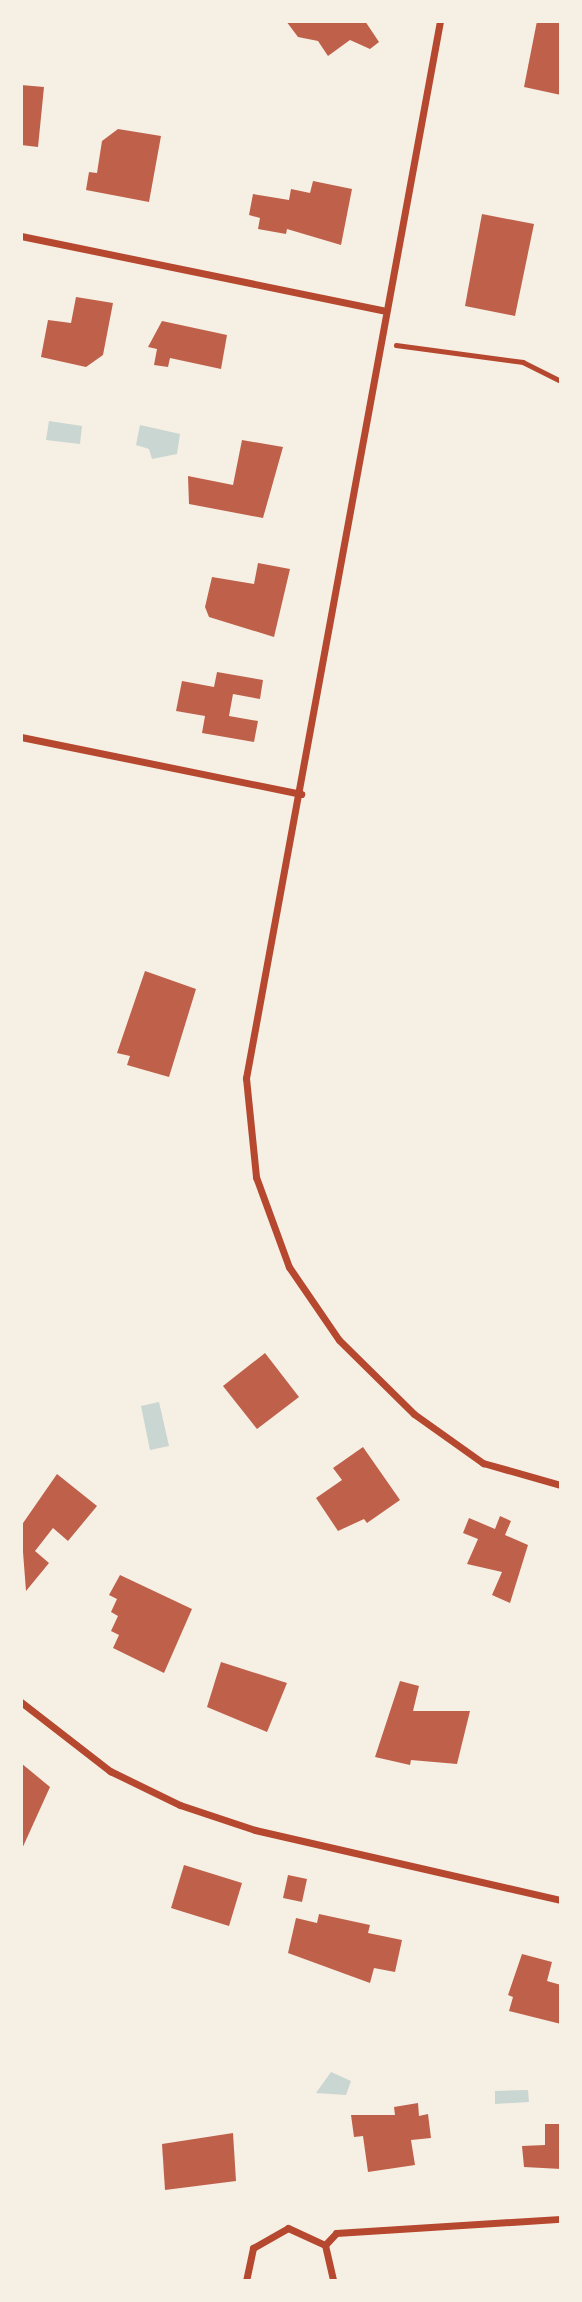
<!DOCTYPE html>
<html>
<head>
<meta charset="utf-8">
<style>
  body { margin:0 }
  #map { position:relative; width:582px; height:2302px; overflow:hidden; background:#f6efe4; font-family:"Sofia Sans Condensed",sans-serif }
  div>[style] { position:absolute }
  .water>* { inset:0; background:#c9d6d2 }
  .building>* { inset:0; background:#bf614a }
  .path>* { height:4.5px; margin:-2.25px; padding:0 2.25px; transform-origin:2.25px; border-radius:2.25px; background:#b5482f }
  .minor>* { height:7px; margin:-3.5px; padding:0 3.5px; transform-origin:3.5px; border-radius:3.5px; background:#b5482f }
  span { translate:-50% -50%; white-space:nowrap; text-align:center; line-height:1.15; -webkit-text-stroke:5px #f6efe4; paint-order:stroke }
  .frame { position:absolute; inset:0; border:23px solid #f6efe4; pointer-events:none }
</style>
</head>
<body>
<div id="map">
  <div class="water">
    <i style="clip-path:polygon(49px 421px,82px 426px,80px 444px,46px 440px)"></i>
    <i style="clip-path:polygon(140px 425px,180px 434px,177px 454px,152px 459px,149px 449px,136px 445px)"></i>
    <i style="clip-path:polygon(159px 1402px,169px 1446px,150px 1450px,141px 1406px)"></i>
    <i style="clip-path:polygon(331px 2072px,351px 2081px,346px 2095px,316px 2093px)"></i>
    <i style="clip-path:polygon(528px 2090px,529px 2102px,495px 2104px,495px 2091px)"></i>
  </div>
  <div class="building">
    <i style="clip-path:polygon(286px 21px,365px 21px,379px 42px,370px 49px,350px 40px,328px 56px,318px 41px,298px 37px)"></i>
    <i style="clip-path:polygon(537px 21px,561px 21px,561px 95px,524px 87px)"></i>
    <i style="clip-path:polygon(21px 85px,44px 87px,38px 147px,21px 145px)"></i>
    <i style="clip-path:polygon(118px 129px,161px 136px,149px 202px,86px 190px,89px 172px,97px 173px,102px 141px)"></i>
    <i style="clip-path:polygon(313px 181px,352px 189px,341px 245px,287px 229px,286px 234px,258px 229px,260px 218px,249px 215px,253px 194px,289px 200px,291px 189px,310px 193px)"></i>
    <i style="clip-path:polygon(482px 214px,534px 224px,515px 316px,465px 306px)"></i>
    <i style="clip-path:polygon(76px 297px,113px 303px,103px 355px,86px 367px,41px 357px,48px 320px,71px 323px)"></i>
    <i style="clip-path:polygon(162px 321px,227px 335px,221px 369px,170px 358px,168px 367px,154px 365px,157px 349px,148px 347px)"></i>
    <i style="clip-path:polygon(242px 440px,283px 447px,263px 518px,189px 504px,188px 476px,233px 485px)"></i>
    <i style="clip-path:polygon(258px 563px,290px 569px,274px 637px,209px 617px,205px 607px,212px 577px,254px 584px)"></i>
    <i style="clip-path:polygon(217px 672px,263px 680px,260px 699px,233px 694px,229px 716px,258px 721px,254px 742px,202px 733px,205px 716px,176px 711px,182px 681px,214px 687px)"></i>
    <i style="clip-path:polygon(145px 971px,196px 989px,169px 1077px,127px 1065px,130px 1056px,117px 1053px)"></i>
    <i style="clip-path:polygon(265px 1353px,299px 1397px,257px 1429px,223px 1386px)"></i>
    <i style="clip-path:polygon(363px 1447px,400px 1500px,367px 1523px,364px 1519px,338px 1531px,316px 1498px,342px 1480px,333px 1468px)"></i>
    <i style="clip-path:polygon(57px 1474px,97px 1506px,68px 1541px,53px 1528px,35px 1551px,49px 1563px,26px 1591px,21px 1526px)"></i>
    <i style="clip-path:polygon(500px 1516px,511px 1521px,505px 1535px,528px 1545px,510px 1603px,492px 1595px,502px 1572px,467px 1564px,478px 1539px,463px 1533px,469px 1518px,495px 1529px)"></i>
    <i style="clip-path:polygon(120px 1575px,192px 1609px,164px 1673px,113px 1648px,119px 1635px,111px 1631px,118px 1616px,111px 1612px,117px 1599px,109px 1595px)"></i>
    <i style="clip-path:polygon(221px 1662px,287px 1683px,267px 1732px,207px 1707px)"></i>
    <i style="clip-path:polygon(400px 1681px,419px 1686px,413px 1711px,470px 1711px,457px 1764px,411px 1760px,410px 1765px,375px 1757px)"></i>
    <i style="clip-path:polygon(21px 1763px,50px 1787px,21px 1851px)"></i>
    <i style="clip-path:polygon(184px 1865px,242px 1883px,229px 1926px,171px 1908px)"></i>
    <i style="clip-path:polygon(288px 1875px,307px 1879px,302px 1902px,283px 1898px)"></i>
    <i style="clip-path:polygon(319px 1914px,370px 1925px,368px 1933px,402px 1940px,395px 1972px,374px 1968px,370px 1983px,288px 1953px,296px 1918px,317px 1923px)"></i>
    <i style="clip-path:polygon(522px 1954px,552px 1962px,547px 1981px,561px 1985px,561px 2024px,509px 2011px,513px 1997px,508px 1995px)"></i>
    <i style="clip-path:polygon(418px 2103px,419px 2116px,428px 2114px,431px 2138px,411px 2140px,415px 2165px,368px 2172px,363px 2136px,354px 2137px,351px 2115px,395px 2115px,394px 2107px)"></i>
    <i style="clip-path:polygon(545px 2124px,561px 2124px,561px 2169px,524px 2167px,522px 2146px,545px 2145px)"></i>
    <i style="clip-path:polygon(233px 2133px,236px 2181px,165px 2190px,162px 2144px)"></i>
  </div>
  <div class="path">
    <i style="left:396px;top:345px;width:128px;rotate:7.6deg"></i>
    <i style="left:523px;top:362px;width:42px;rotate:26.6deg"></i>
  </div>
  <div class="minor">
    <i style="left:440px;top:21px;width:1075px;rotate:100.4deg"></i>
    <i style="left:246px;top:1078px;width:100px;rotate:84.2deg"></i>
    <i style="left:256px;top:1177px;width:96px;rotate:69.9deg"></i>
    <i style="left:289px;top:1267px;width:88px;rotate:55.6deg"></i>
    <i style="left:339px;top:1340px;width:105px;rotate:44.6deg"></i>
    <i style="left:414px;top:1414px;width:85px;rotate:35.4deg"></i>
    <i style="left:483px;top:1463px;width:81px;rotate:15.8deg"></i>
    <i style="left:21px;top:236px;width:369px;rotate:11.6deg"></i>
    <i style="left:21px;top:737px;width:286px;rotate:11.5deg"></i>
    <i style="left:21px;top:1702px;width:113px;rotate:37.8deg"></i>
    <i style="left:110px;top:1771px;width:78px;rotate:25.9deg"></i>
    <i style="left:180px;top:1805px;width:79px;rotate:18.4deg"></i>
    <i style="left:255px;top:1830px;width:314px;rotate:12.9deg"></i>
    <i style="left:325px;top:2245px;width:16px;rotate:-47deg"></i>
    <i style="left:336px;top:2233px;width:225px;rotate:-3.6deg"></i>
    <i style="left:246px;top:2281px;width:34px;rotate:-78deg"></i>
    <i style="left:253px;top:2248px;width:40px;rotate:-29.7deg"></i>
    <i style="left:288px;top:2228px;width:41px;rotate:24.7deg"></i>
    <i style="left:325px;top:2245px;width:37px;rotate:77deg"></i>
  </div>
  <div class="frame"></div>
</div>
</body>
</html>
